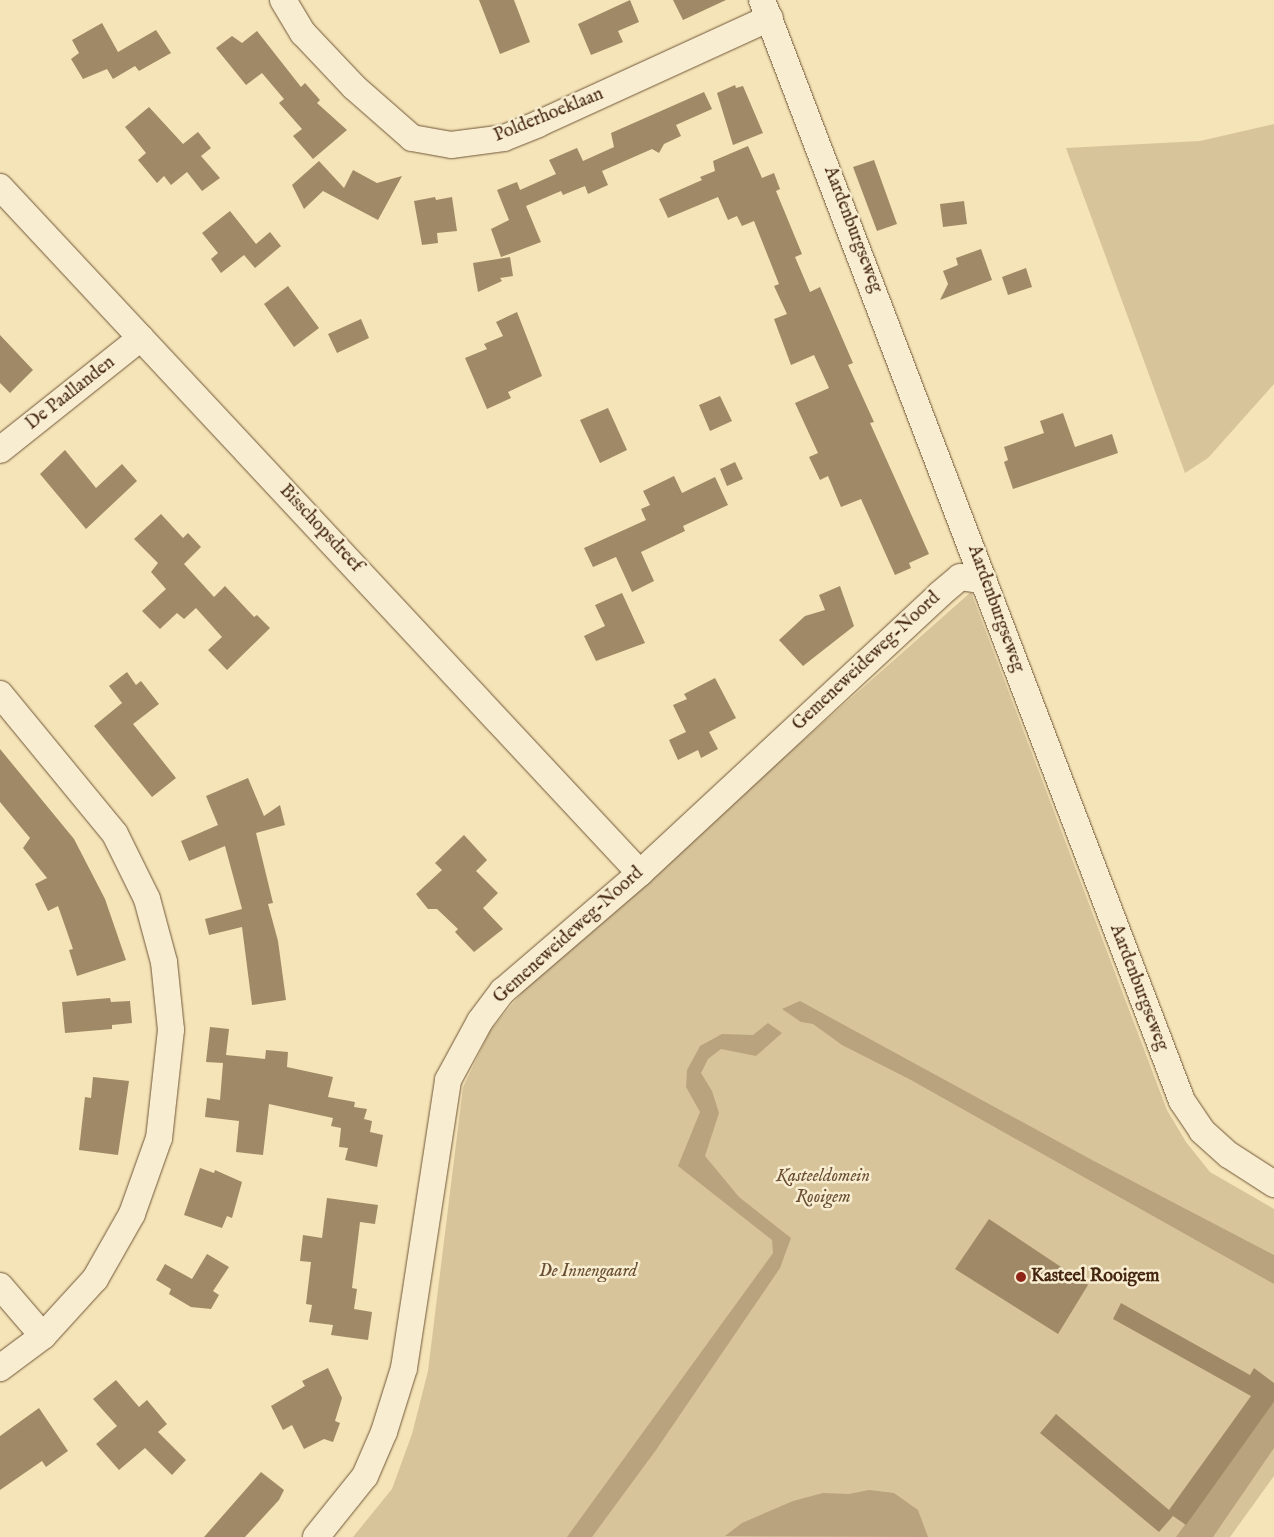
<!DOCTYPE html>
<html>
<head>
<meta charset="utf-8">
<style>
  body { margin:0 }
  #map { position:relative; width:1274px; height:1537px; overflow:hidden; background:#f5e4b7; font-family:"IM FELL English",serif }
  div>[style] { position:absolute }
  .green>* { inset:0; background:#d7c49a }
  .water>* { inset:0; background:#b9a37e }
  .building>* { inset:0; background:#a08966 }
  .roads { filter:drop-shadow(0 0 1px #705639) drop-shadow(0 0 1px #705639) }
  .street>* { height:26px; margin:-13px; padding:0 13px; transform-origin:13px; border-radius:13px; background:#f8edd0 }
  .dots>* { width:14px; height:14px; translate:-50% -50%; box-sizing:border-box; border:2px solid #f8edd0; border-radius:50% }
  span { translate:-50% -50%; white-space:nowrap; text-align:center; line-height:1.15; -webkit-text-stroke:5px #f8edd0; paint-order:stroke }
  .street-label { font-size:18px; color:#44260f }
  .park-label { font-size:18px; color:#694e32; font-style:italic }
  .poi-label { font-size:18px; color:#44260f; font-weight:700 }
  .left { translate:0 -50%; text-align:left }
</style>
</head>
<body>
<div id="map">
  <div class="green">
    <i style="clip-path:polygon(1274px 124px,1274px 384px,1208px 458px,1185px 473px,1066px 148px,1200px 141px)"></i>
    <i style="clip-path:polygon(971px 592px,1167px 1110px,1186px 1142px,1210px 1172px,1274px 1209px,1274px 1476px,1230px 1537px,353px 1537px,392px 1489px,412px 1434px,428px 1371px,463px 1087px,490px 1031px,533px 979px)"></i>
  </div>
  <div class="water">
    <i style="clip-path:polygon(800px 1001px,1092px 1160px,1274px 1255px,1274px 1284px,911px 1080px,842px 1045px,813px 1024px,801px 1022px,782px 1009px)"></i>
    <i style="clip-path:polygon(768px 1023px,782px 1033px,756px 1056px,721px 1049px,708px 1059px,701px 1073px,712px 1091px,719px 1113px,705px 1156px,739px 1197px,791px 1238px,780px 1268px,656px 1450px,592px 1537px,567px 1537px,773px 1253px,772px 1240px,678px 1166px,700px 1112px,686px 1087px,687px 1070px,700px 1046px,722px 1034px,753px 1035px)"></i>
    <i style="clip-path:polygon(1274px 1402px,1274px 1448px,1213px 1537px,1176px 1537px)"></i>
    <i style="clip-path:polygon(869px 1490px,894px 1493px,918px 1510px,928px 1537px,725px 1536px,742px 1523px,793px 1501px,823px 1493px,849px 1494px)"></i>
  </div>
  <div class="building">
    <i style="clip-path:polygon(479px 0,514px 0,530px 42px,500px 54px)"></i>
    <i style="clip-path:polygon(630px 0,639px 22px,618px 31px,623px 42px,591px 55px,578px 24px)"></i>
    <i style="clip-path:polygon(673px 0,726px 0,683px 20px)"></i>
    <i style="clip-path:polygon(102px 23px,118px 52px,156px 30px,171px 53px,139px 71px,135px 66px,113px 79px,107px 69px,83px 79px,71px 59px,79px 53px,72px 40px)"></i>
    <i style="clip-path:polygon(257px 31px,301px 87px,305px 83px,320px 100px,317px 103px,347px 130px,313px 159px,293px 136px,302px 129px,279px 103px,284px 99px,262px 73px,246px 85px,216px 48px,232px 36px,242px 43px)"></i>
    <i style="clip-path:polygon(735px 85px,736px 88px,743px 86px,763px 133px,733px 145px,717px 93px)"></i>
    <i style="clip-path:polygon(704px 92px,712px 109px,676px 125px,681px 136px,664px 144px,659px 153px,652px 149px,602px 171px,608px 185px,588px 194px,585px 186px,563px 195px,561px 191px,526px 206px,541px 242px,501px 257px,491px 229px,509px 220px,497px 190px,517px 182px,520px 190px,556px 174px,549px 160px,577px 148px,583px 161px,614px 147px,611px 133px)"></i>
    <i style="clip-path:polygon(149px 107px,183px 144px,198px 132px,211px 148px,201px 156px,220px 178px,202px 191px,187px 172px,171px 185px,164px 176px,157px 183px,138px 160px,146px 153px,125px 127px)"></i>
    <i style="clip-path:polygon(748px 146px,762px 178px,774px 173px,780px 189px,776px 191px,802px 254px,795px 257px,810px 292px,820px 287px,853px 363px,848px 365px,874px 422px,870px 423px,929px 554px,909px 563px,911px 568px,895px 575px,861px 499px,841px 507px,828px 476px,820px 480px,809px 457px,818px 453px,795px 403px,829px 388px,814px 355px,791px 365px,774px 319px,787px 314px,774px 286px,779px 284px,754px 221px,742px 226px,737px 216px,728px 220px,718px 197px,668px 218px,659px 199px,702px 180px,700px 177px,715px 171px,713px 161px)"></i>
    <i style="clip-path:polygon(874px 160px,897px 224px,877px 231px,853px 167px)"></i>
    <i style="clip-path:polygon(319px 161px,344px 188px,353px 170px,377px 183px,402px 176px,378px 220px,323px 191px,304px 209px,292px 185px)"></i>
    <i style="clip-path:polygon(435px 197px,436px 200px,452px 197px,457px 231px,437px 233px,438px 243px,422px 245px,414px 201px)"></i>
    <i style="clip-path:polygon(964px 201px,967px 224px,943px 227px,940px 204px)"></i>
    <i style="clip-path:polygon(230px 211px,256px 244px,270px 232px,281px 246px,255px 268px,244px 255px,221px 273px,211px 259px,218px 253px,202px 233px)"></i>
    <i style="clip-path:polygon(981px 249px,992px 280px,940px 300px,948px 284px,943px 271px,958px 265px,956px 258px)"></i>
    <i style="clip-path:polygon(510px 257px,513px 276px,500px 278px,502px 281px,478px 292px,473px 263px)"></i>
    <i style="clip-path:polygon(1026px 268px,1032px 287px,1008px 295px,1002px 277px)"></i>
    <i style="clip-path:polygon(288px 286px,319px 328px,294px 347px,264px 304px)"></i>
    <i style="clip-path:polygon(517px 312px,542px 376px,508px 392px,511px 398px,487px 409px,465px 358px,487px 349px,484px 344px,503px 336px,496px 322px)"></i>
    <i style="clip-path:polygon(361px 319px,369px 338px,337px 353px,328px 334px)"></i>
    <i style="clip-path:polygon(0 335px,33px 370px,10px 393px,0 383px)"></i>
    <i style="clip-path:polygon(720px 396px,732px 421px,710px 431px,699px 405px)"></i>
    <i style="clip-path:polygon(608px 408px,627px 450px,600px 463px,580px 420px)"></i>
    <i style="clip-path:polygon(1063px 413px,1075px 447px,1112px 434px,1118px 453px,1013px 489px,1004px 462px,1008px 460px,1004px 447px,1044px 433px,1040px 421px)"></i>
    <i style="clip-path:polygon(65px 450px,96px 488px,122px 464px,137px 481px,86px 529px,40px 474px)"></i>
    <i style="clip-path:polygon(735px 462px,743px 479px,727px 486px,720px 469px)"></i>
    <i style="clip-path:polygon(674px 476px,682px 493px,715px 477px,728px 505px,683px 526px,685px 531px,641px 552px,654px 581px,632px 592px,616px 557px,593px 567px,584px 548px,646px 520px,641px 509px,650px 505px,643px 491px)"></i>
    <i style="clip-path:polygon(161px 514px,183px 538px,188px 533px,201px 547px,184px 564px,214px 597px,225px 586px,254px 617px,257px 615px,270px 628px,227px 670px,208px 650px,222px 637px,196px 608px,184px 619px,177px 613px,160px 629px,142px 611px,166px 589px,151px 572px,158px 563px,134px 539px)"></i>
    <i style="clip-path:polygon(840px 586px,854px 626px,803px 666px,779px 640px,805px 616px,825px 610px,819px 595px)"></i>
    <i style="clip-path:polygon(622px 593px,645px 643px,596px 661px,584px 636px,605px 626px,595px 605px)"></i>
    <i style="clip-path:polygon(127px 672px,136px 685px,141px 681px,159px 704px,133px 724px,176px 778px,152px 797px,94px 726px,122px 703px,109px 686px)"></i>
    <i style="clip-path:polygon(715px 678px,736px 718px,709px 732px,718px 749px,701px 758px,698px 750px,678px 760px,669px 740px,686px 732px,673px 705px,687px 699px,684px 694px)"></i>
    <i style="clip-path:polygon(0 749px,74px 839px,105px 899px,126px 960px,77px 976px,69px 950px,73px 949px,58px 906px,48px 911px,35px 884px,47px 878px,23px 848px,30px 838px,0 802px)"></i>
    <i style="clip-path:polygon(248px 778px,264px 816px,280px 805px,285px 825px,256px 833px,273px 903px,268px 904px,278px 941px,286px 1000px,252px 1005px,242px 927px,209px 935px,205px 919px,242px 909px,225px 846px,189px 861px,181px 841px,218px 825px,206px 796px)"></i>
    <i style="clip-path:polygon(464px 835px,487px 860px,476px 871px,498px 893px,483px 908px,503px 929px,474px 952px,455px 932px,458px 929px,437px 909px,428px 909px,416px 894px,442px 870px,435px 863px)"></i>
    <i style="clip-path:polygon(110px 998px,111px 1002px,130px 1001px,132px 1023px,112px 1025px,112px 1029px,65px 1033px,62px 1002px)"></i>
    <i style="clip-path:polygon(210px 1027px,229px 1029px,226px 1055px,265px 1059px,266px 1050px,288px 1052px,287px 1067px,333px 1077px,328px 1097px,355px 1102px,354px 1107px,367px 1109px,364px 1119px,372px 1121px,370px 1132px,383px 1135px,377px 1167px,345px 1160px,348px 1148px,339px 1147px,341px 1128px,331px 1126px,333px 1118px,269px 1104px,263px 1155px,236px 1152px,239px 1121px,205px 1117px,207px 1098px,220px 1100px,223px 1063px,206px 1062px)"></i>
    <i style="clip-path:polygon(93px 1077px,129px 1081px,118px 1155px,79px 1150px,85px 1097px,91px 1098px)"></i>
    <i style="clip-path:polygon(200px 1168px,214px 1173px,215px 1170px,242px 1182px,232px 1218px,227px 1216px,222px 1228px,184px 1215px)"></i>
    <i style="clip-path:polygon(327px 1198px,378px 1205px,375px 1224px,360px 1222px,352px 1288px,357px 1289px,354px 1309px,372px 1312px,368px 1340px,331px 1335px,333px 1325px,309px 1322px,312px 1305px,306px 1304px,311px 1262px,300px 1261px,303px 1235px,322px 1238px)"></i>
    <i style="clip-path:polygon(989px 1219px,1088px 1285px,1058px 1334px,955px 1269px)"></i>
    <i style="clip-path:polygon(207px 1254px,229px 1267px,213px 1291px,219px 1295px,211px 1309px,191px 1307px,169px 1294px,171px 1289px,156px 1280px,165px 1264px,192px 1279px)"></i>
    <i style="clip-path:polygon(1121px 1303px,1250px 1375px,1254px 1368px,1274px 1383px,1274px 1402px,1186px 1525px,1173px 1516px,1159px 1532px,1040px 1433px,1056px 1414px,1169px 1510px,1251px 1396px,1113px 1319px)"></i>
    <i style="clip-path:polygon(328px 1368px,342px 1398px,335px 1421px,340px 1423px,333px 1442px,324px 1439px,304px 1449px,292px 1425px,283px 1430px,271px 1406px,305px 1386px,302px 1381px)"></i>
    <i style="clip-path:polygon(116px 1380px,139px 1407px,147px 1400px,167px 1424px,158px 1432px,186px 1460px,172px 1475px,145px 1448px,119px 1470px,96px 1444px,117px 1426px,93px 1399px)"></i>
    <i style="clip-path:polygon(39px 1408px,68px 1451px,46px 1467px,42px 1461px,0 1490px,0 1436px)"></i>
    <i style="clip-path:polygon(261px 1472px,284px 1490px,279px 1500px,245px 1537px,204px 1537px)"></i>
  </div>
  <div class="roads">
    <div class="street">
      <i style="left:283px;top:0;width:39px;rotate:59deg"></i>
      <i style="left:303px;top:33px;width:74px;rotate:46.6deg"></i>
      <i style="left:354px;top:87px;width:77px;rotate:41.3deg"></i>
      <i style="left:412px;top:138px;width:40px;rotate:10deg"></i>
      <i style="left:451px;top:145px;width:53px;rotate:-7.5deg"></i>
      <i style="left:504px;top:138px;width:37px;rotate:-22deg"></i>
      <i style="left:538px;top:124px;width:255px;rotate:-24.6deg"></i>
      <i style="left:762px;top:0;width:1178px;rotate:69.12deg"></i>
      <i style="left:1182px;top:1101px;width:36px;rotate:56deg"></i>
      <i style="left:1202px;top:1131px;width:36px;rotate:42deg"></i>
      <i style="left:1229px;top:1155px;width:54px;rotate:32.8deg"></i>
      <i style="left:0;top:187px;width:938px;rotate:46.99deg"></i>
      <i style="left:0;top:450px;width:180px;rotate:-38.5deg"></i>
      <i style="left:0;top:694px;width:181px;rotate:50.6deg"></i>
      <i style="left:115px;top:834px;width:72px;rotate:63.8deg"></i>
      <i style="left:147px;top:899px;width:65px;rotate:74.9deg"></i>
      <i style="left:164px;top:962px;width:68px;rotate:84.1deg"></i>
      <i style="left:171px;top:1030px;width:109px;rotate:96.3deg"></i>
      <i style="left:159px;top:1138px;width:81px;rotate:109.6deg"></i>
      <i style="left:132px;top:1214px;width:75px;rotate:119.6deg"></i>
      <i style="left:95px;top:1279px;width:77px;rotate:132.4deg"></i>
      <i style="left:43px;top:1336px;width:54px;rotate:143.3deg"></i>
      <i style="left:0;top:1286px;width:66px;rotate:49.3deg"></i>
      <i style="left:316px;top:1537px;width:78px;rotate:-51.2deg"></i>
      <i style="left:365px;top:1476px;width:48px;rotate:-66.6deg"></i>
      <i style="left:384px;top:1432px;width:67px;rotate:-72.6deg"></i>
      <i style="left:404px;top:1368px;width:291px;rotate:-81.3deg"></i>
      <i style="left:448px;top:1080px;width:67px;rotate:-61.5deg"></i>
      <i style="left:480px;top:1021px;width:38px;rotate:-53deg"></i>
      <i style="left:503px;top:991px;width:181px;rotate:-40.7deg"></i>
      <i style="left:640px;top:873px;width:410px;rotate:-42.9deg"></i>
      <i style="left:940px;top:594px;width:26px;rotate:-40deg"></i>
      <i style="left:960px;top:577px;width:24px;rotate:9deg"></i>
    </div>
  </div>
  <div class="dots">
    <i style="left:1021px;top:1277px;background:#8f2418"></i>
  </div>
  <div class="street-label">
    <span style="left:549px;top:116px;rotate:-22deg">Polderhoeklaan</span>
    <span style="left:852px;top:230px;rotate:69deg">Aardenburgseweg</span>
    <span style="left:71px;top:394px;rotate:-38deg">De Paallanden</span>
    <span style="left:320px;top:529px;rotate:47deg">Bisschopsdreef</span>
    <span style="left:995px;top:609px;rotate:70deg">Aardenburgseweg</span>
    <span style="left:867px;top:662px;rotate:-43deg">Gemeneweideweg-Noord</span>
    <span style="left:569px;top:936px;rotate:-42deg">Gemeneweideweg-Noord</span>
    <span style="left:1138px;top:988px;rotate:69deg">Aardenburgseweg</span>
  </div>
  <div class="park-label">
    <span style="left:823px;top:1188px">Kasteeldomein<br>Rooigem</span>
    <span style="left:588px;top:1272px">De Innengaard</span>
  </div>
  <div class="poi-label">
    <span class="left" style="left:1031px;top:1277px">Kasteel Rooigem</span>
  </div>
</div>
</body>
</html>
